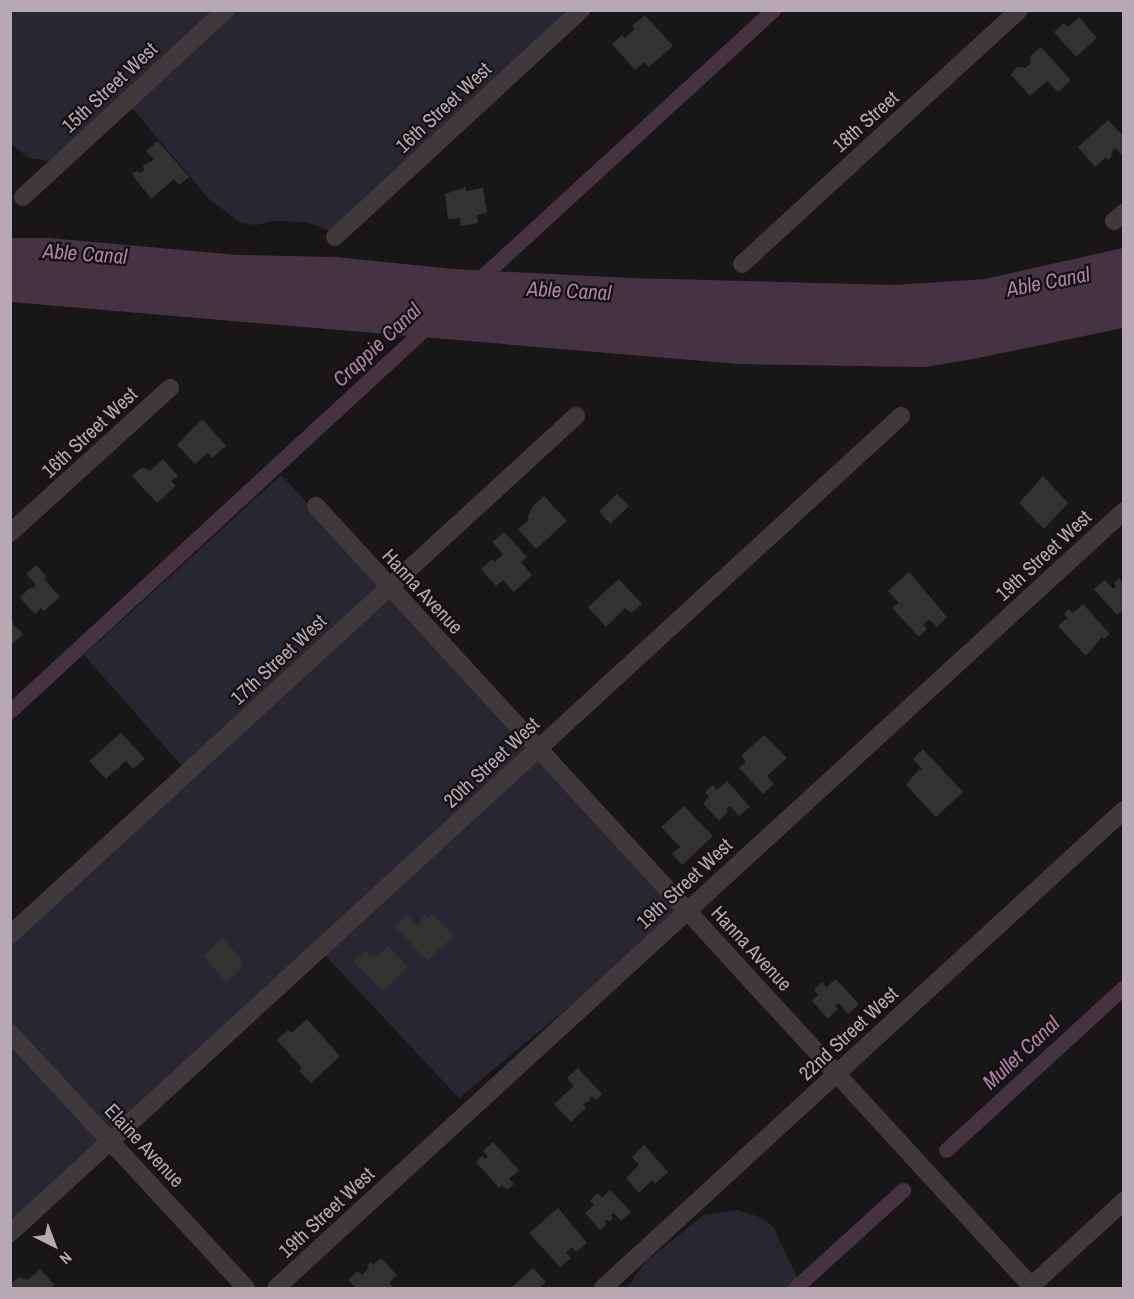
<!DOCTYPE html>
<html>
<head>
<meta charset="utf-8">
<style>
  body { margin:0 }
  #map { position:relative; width:1134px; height:1299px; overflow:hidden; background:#181616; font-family:"Archivo Narrow",sans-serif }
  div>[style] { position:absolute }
  .green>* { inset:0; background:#262730 }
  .water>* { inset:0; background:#453341 }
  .canal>* { height:15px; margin:-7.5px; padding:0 7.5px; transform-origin:7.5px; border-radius:7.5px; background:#453341 }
  .building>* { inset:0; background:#343131 }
  .street>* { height:18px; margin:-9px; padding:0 9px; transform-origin:9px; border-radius:9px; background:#3f393b }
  span { translate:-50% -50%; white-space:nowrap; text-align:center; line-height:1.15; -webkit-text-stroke:4.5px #131111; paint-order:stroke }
  .street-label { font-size:20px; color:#b8a8b1 }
  .water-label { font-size:21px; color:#b27fa7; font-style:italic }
  .frame { position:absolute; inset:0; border:12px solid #b8a8b1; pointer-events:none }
  .north { position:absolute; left:24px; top:1215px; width:60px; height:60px; -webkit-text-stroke:4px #131111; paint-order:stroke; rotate:138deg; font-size:16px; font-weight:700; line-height:24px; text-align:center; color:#b8a8b1 }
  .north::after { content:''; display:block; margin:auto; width:21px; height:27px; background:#b8a8b1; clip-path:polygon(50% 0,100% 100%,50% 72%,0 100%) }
</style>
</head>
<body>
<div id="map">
  <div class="green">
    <i style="clip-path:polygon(587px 10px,495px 102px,341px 235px,306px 222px,272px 221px,257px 225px,241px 223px,209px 199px,127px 102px,57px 162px,29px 158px,11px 144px,10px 11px)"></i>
    <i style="clip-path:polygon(281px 475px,464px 671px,682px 913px,459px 1098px,321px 951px,11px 1223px,10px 933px,189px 774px,84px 655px)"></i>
    <i style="clip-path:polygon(736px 1210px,757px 1216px,773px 1226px,802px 1288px,627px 1288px,646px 1261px,704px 1215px)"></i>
  </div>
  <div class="water">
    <i style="clip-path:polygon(11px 238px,49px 238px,238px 255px,336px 257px,453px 269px,631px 278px,895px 285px,985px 279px,1123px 248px,1123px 328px,978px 358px,925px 367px,738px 364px,11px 302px)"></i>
  </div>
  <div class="canal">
    <i style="left:474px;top:284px;width:406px;rotate:-42.5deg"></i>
    <i style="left:10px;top:711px;width:574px;rotate:-42.67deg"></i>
    <i style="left:946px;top:1150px;width:241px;rotate:-42.5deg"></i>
    <i style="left:795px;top:1288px;width:146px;rotate:-42.2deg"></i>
  </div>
  <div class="building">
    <i style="clip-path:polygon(645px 15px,673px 46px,649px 67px,644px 62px,635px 70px,612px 44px,622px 35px,625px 38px,635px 29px,632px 26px)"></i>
    <i style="clip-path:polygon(1079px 17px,1097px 38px,1076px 57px,1054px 32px,1064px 23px,1068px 27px)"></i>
    <i style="clip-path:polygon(1041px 47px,1071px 80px,1058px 92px,1047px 81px,1030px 96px,1011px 75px,1017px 67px,1025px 68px,1031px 63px,1030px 56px)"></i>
    <i style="clip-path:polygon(1108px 120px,1124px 137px,1124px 157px,1115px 148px,1111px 153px,1113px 155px,1108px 160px,1106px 157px,1095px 167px,1078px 147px)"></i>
    <i style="clip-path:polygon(158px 141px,189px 177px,179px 185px,174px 179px,151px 199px,132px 174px,136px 171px,141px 173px,145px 169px,142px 166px,154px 160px,146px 151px)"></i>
    <i style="clip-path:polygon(466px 187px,466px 191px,483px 188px,487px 213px,477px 215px,478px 223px,461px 226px,460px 218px,448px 219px,445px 194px)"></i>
    <i style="clip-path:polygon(202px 419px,226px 446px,212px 458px,208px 453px,195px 464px,177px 445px)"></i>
    <i style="clip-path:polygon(163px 459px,178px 476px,171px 481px,176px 486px,157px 503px,132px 476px,142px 467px,150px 471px)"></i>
    <i style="clip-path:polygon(1043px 476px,1068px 503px,1044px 529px,1019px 503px)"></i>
    <i style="clip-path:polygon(617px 494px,629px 506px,610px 524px,599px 511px)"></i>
    <i style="clip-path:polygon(544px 496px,567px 521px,536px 549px,518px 529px,529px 520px,527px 518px,533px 506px)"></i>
    <i style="clip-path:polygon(504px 532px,527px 557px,521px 562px,532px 575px,514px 592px,503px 580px,496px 586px,481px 569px,492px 559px,495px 562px,503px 554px,492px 542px)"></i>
    <i style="clip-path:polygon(36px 565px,47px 577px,44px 579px,60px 597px,44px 611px,41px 608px,35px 614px,20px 598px,30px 587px,32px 589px,36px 585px,26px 574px)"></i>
    <i style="clip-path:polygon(909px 572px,947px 617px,937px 627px,929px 619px,923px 625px,927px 629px,919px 637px,892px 608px,899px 603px,888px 591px)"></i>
    <i style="clip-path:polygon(1119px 578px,1121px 581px,1124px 579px,1124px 609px,1117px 615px,1094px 589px,1105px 580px,1113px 589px,1116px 586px,1114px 583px)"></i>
    <i style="clip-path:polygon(619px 579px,642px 604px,631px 613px,625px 608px,606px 627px,588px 607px)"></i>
    <i style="clip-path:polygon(1083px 604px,1110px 634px,1104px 639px,1102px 637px,1086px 656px,1058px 626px,1068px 618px,1064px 614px,1069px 609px,1073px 613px)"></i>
    <i style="clip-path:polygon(13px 620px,13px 624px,23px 634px,10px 646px,10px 622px)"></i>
    <i style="clip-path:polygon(121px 733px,145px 759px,133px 769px,126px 761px,106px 779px,89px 761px)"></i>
    <i style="clip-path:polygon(764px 735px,787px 758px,767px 776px,774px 784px,763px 794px,739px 768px,746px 762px,741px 756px)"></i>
    <i style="clip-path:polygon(923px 749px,963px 792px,936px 817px,906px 785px,919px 769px,923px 770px,913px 759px)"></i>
    <i style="clip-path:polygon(727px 781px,750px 807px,739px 816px,730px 806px,726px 809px,728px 812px,719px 821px,703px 803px,709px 797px,705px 792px,713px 785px,717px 790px)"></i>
    <i style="clip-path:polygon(684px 806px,713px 836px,682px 865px,672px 854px,680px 847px,661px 827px)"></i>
    <i style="clip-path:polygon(432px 913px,454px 936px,427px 961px,395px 927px,408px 915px,418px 926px,425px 914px,428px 918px)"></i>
    <i style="clip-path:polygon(222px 938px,242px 960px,240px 962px,243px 966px,227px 983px,203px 956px)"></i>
    <i style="clip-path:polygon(388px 946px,408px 967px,382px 991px,354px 962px,366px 951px,370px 957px,374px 953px,377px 957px)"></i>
    <i style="clip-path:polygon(836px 979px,859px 1004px,848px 1014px,839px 1003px,835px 1006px,838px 1009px,828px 1019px,812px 1001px,818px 995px,814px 990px,822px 982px,826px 987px)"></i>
    <i style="clip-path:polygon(307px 1019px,340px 1056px,311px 1083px,299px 1071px,302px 1068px,277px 1040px,288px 1030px,291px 1033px)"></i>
    <i style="clip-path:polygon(578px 1068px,602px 1094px,596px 1100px,591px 1096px,589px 1101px,583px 1104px,586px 1108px,571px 1122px,554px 1104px,574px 1086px,567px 1078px)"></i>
    <i style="clip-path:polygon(493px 1142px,519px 1170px,509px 1179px,514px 1184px,507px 1190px,502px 1185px,499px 1188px,476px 1162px,482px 1156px,485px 1159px,488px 1157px,483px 1151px)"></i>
    <i style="clip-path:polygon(644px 1145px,668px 1172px,655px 1184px,652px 1180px,639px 1193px,626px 1178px,639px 1165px,632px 1157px)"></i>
    <i style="clip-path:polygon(610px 1190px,631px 1212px,621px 1221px,614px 1213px,611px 1215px,613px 1218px,609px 1222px,607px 1219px,604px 1222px,607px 1224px,600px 1230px,585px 1213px,594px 1205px,590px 1201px,598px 1193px,602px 1198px)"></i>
    <i style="clip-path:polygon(558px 1208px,587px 1243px,576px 1252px,572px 1247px,566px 1253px,571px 1258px,560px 1267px,529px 1233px)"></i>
    <i style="clip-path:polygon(381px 1258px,397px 1275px,389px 1283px,394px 1288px,356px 1288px,348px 1280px,358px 1271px,362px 1275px,369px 1268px,367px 1266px,371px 1262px,373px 1265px)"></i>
    <i style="clip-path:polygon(533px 1268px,546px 1282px,539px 1288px,511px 1288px)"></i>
    <i style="clip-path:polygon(40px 1269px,55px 1285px,51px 1288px,10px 1288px,10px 1285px,19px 1277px,28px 1280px)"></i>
  </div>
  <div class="street">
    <i style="left:23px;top:197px;width:276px;rotate:-42.7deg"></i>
    <i style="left:1114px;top:221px;width:13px;rotate:-39deg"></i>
    <i style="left:335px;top:237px;width:335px;rotate:-42.7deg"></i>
    <i style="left:742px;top:264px;width:376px;rotate:-42.5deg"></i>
    <i style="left:316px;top:506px;width:1061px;rotate:47.48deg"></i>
    <i style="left:10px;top:533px;width:216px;rotate:-42.2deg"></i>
    <i style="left:10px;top:935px;width:768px;rotate:-42.52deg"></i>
    <i style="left:10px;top:1033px;width:347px;rotate:47.2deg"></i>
    <i style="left:10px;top:1233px;width:1209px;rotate:-42.52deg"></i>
    <i style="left:276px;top:1288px;width:1150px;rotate:-42.5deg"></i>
    <i style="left:603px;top:1288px;width:707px;rotate:-42.54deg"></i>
    <i style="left:1029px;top:1288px;width:129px;rotate:-42.5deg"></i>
  </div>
  <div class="street-label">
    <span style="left:109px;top:87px;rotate:-43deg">15th Street West</span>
    <span style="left:443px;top:107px;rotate:-43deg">16th Street West</span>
    <span style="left:865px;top:121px;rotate:-42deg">18th Street</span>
    <span style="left:89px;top:432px;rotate:-43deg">16th Street West</span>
    <span style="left:1043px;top:555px;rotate:-43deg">19th Street West</span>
    <span style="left:423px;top:591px;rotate:47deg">Hanna Avenue</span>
    <span style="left:278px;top:659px;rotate:-43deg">17th Street West</span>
    <span style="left:491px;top:762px;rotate:-43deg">20th Street West</span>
    <span style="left:684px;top:883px;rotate:-43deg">19th Street West</span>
    <span style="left:752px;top:948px;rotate:47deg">Hanna Avenue</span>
    <span style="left:848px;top:1033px;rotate:-43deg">22nd Street West</span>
    <span style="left:145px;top:1145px;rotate:47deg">Elaine Avenue</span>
    <span style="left:326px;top:1212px;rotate:-43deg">19th Street West</span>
  </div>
  <div class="water-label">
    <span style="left:85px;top:254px;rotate:4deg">Able Canal</span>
    <span style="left:1048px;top:282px;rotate:-11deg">Able Canal</span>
    <span style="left:569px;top:291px;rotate:3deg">Able Canal</span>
    <span style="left:377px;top:345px;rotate:-43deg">Crappie Canal</span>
    <span style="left:1021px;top:1053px;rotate:-43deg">Mullet Canal</span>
  </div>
  <div class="frame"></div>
  <div class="north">N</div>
</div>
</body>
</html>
